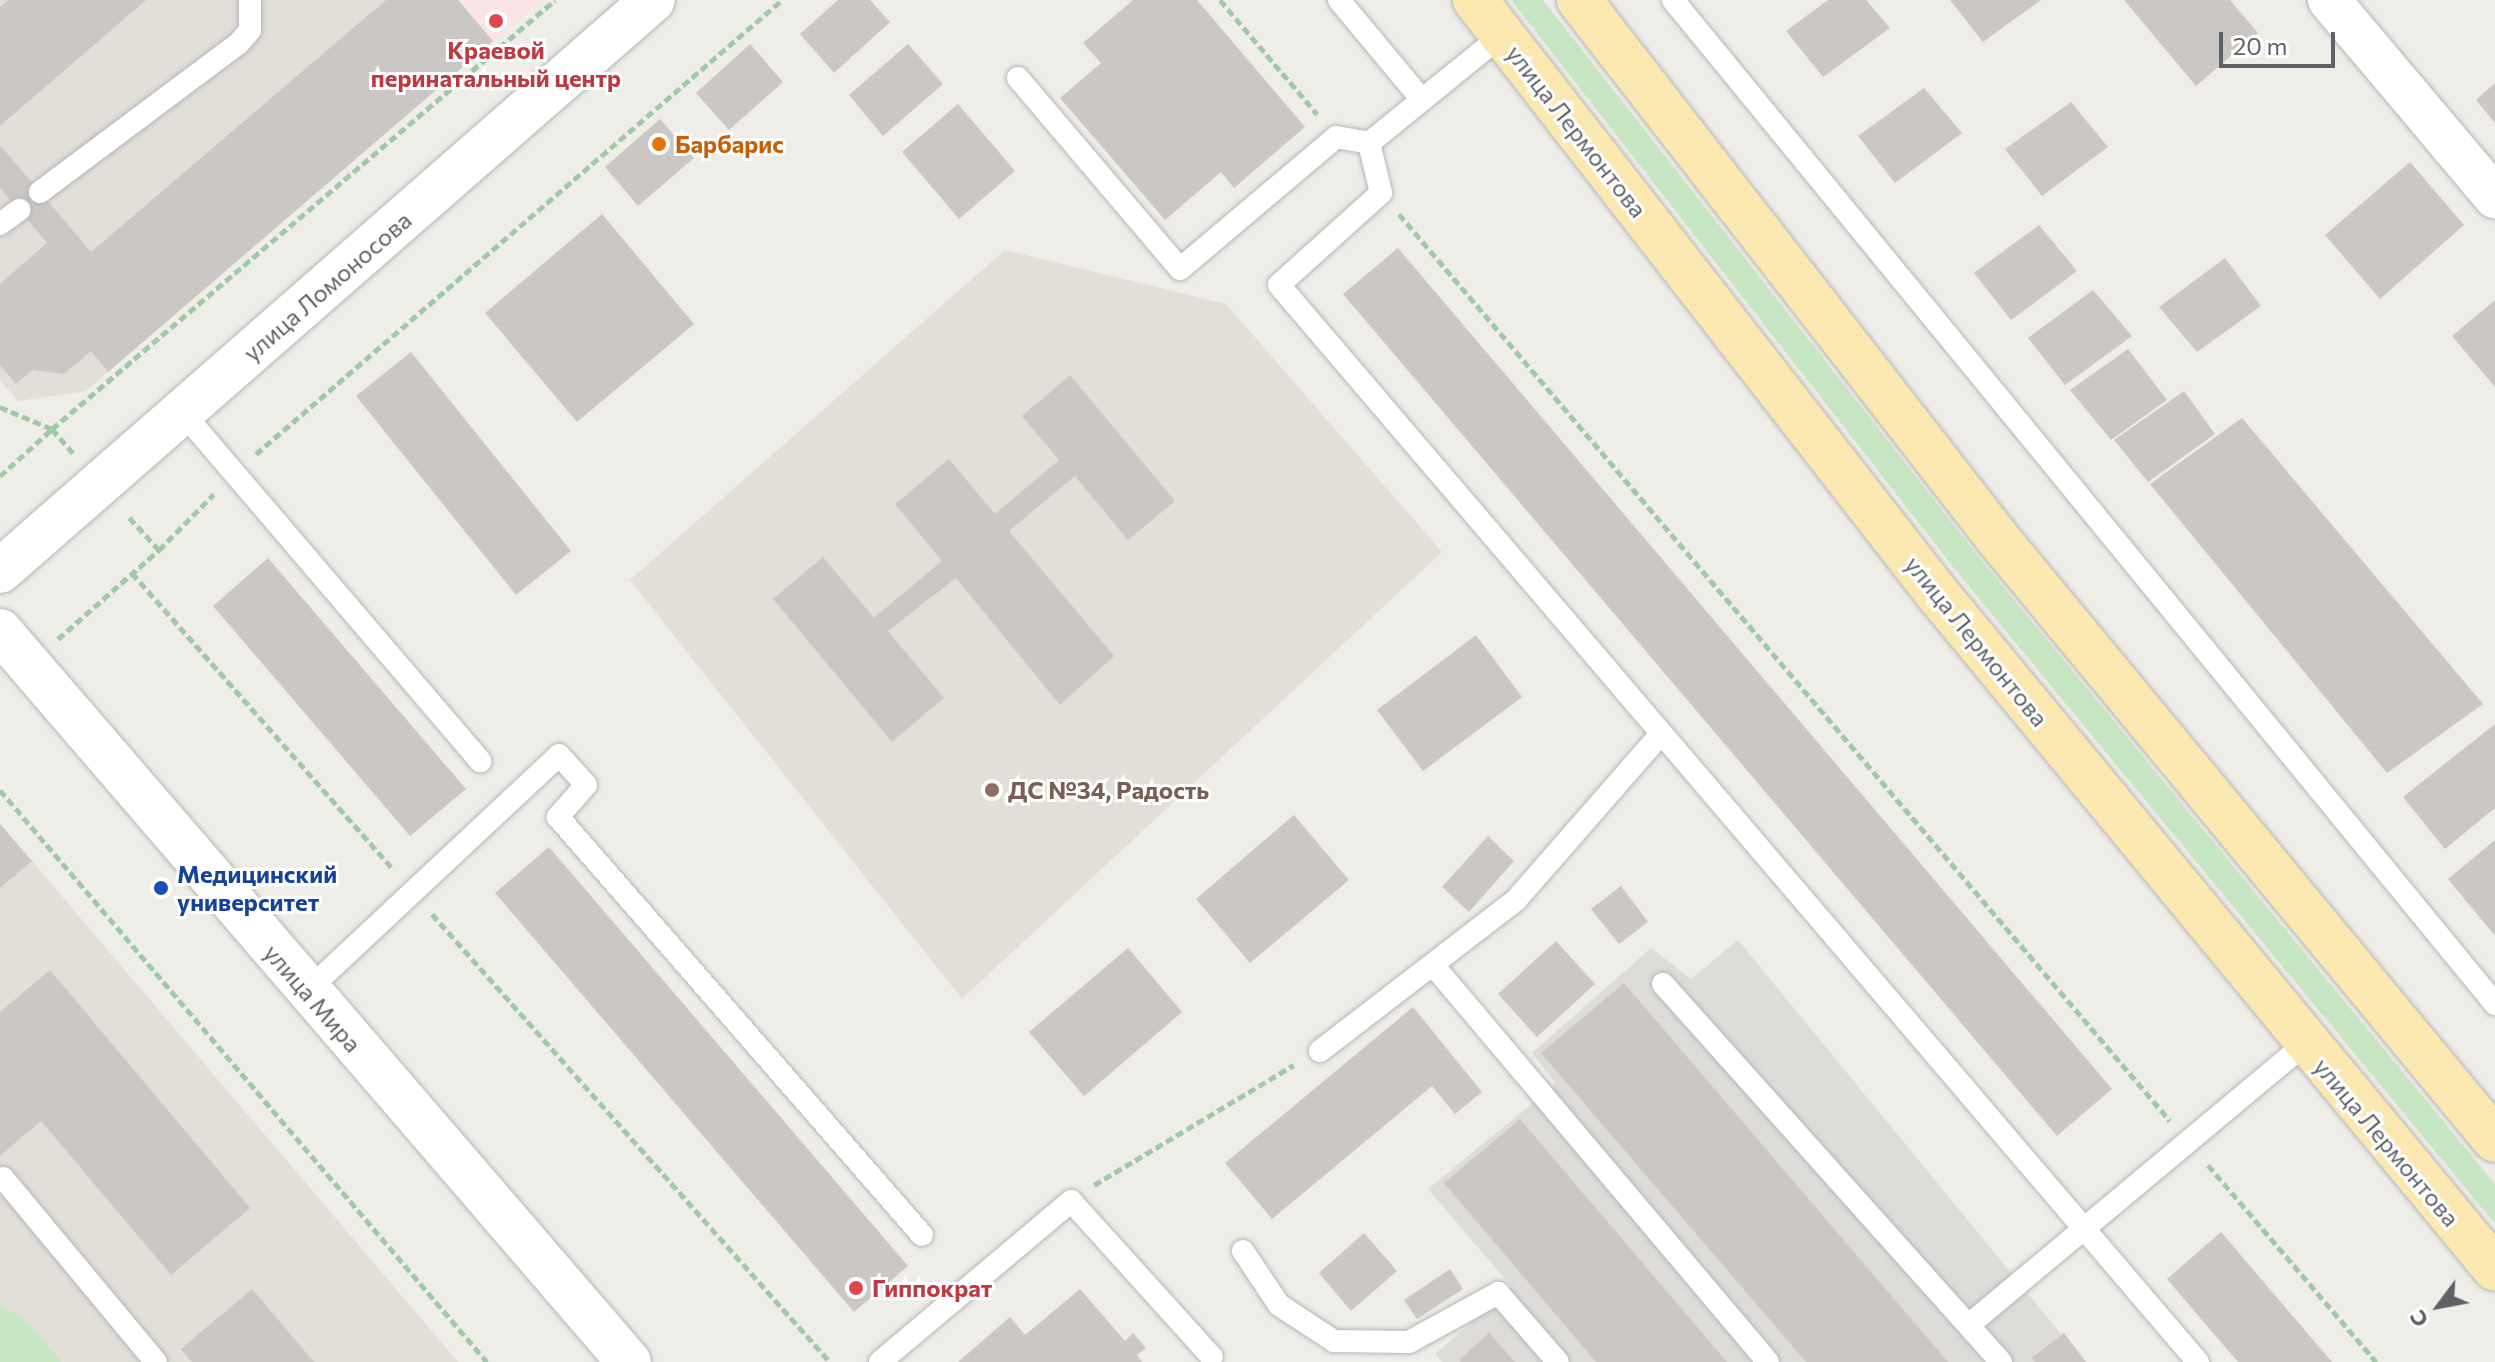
<!DOCTYPE html>
<html>
<head>
<meta charset="utf-8">
<style>
  body { margin:0 }
  #map { position:relative; width:2495px; height:1362px; overflow:hidden; background:#efede7; font-family:Commissioner,sans-serif }
  div>[style] { position:absolute }
  .industrial>* { inset:0; background:#dedcd9 }
  .education>* { inset:0; background:#e2ded8 }
  .medical>* { inset:0; background:#fbe4e5 }
  .green>* { inset:0; background:#c8e6c4 }
  .building>* { inset:0; background:#cbc7c4 }
  .path>* { height:5px; margin-top:-2.5px; transform-origin:0; background:repeating-linear-gradient(90deg,#9fc9a7 0 8px,transparent 0 12px) }
  .roads { filter:drop-shadow(0 0 2px #b4b7ba) drop-shadow(0 0 2px #b4b7ba) }
  .lane>* { height:22px; margin:-11px; padding:0 11px; transform-origin:11px; border-radius:11px; background:#fff }
  .street>* { height:42px; margin:-21px; padding:0 21px; transform-origin:21px; border-radius:21px; background:#fff }
  .secondary>* { height:44px; margin:-22px; padding:0 22px; transform-origin:22px; border-radius:22px; background:#fff }
  .primary>* { height:44px; margin:-22px; padding:0 22px; transform-origin:22px; border-radius:22px; background:#fbe7b0 }
  .dots>* { width:22px; height:22px; translate:-50% -50%; box-sizing:border-box; border:4px solid #fff; border-radius:50% }
  span { translate:-50% -50%; white-space:nowrap; text-align:center; line-height:1.15; -webkit-text-stroke:6px #fff; paint-order:stroke }
  .health-label { font-size:24px; color:#be3a42; font-weight:700 }
  .left { translate:0 -50%; text-align:left }
  .street-label { font-size:24px; color:#5e6266 }
  .food-label { font-size:24px; color:#c56008; font-weight:700 }
  .education-label { font-size:24px; color:#785e54; font-weight:700 }
  .transit-label { font-size:24px; color:#164399; font-weight:700 }
  .north { position:absolute; left:2399px; top:1266px; width:80px; height:80px; -webkit-text-stroke:6px #fff; paint-order:stroke; rotate:238deg; font-size:22px; font-weight:700; line-height:32px; text-align:center; color:#5e6266 }
  .north::after { content:''; display:block; margin:auto; width:28px; height:36px; background:#5e6266; clip-path:polygon(50% 0,100% 100%,50% 72%,0 100%) }
  .scale { position:absolute; left:2219px; top:32px; width:116px; height:36px; box-sizing:border-box; border:4px solid #5e6266; border-top:0; padding-left:10px; font-size:24px; line-height:28px; white-space:nowrap; color:#5e6266; -webkit-text-stroke:6px #fff; paint-order:stroke }
</style>
</head>
<body>
<div id="map">
  <div class="industrial">
    <i style="clip-path:polygon(1738px 940px,2084px 1362px,1442px 1362px,1435px 1354px,1512px 1287px,1428px 1189px,1556px 1084px,1532px 1053px,1651px 948px,1691px 979px)"></i>
  </div>
  <div class="education">
    <i style="clip-path:polygon(0 0,458px 0,493px 41px,86px 391px,18px 401px,0 380px)"></i>
    <i style="clip-path:polygon(1005px 250px,1226px 304px,1442px 552px,962px 999px,630px 580px)"></i>
    <i style="clip-path:polygon(0 824px,32px 861px,458px 1362px,0 1362px)"></i>
  </div>
  <div class="medical">
    <i style="clip-path:polygon(458px 0,541px 0,493px 41px)"></i>
  </div>
  <div class="green">
    <i style="clip-path:polygon(1511px 0,1543px 0,1977px 555px,2495px 1184px,2495px 1224px,1956px 571px)"></i>
    <i style="clip-path:polygon(0 1304px,27px 1322px,62px 1362px,0 1362px)"></i>
  </div>
  <div class="building">
    <i style="clip-path:polygon(8px 0,146px 0,0 126px,0 7px)"></i>
    <i style="clip-path:polygon(386px 0,458px 0,493px 41px,108px 372px,91px 351px,64px 374px,32px 370px,16px 384px,0 365px,0 284px,47px 243px,0 188px,0 145px,91px 252px)"></i>
    <i style="clip-path:polygon(838px 0,870px 0,890px 22px,834px 73px,800px 34px)"></i>
    <i style="clip-path:polygon(1133px 0,1197px 0,1305px 127px,1234px 188px,1221px 172px,1165px 220px,1060px 98px,1101px 63px,1083px 43px)"></i>
    <i style="clip-path:polygon(1828px 0,1866px 0,1890px 28px,1823px 77px,1786px 31px)"></i>
    <i style="clip-path:polygon(1950px 0,2041px 0,1983px 42px)"></i>
    <i style="clip-path:polygon(2124px 0,2230px 0,2258px 33px,2196px 86px)"></i>
    <i style="clip-path:polygon(750px 44px,783px 82px,729px 130px,696px 93px)"></i>
    <i style="clip-path:polygon(908px 44px,943px 84px,883px 136px,849px 95px)"></i>
    <i style="clip-path:polygon(2495px 83px,2495px 123px,2476px 100px)"></i>
    <i style="clip-path:polygon(1924px 88px,1962px 133px,1895px 183px,1858px 136px)"></i>
    <i style="clip-path:polygon(2071px 102px,2108px 147px,2042px 196px,2005px 149px)"></i>
    <i style="clip-path:polygon(958px 104px,1015px 171px,959px 219px,902px 152px)"></i>
    <i style="clip-path:polygon(660px 119px,694px 158px,638px 206px,605px 167px)"></i>
    <i style="clip-path:polygon(2410px 162px,2464px 225px,2380px 299px,2325px 235px)"></i>
    <i style="clip-path:polygon(602px 214px,694px 324px,577px 422px,485px 313px)"></i>
    <i style="clip-path:polygon(2039px 225px,2077px 271px,2011px 320px,1974px 273px)"></i>
    <i style="clip-path:polygon(1398px 248px,2112px 1089px,2057px 1136px,1343px 294px)"></i>
    <i style="clip-path:polygon(2225px 258px,2261px 306px,2197px 352px,2159px 307px)"></i>
    <i style="clip-path:polygon(2093px 290px,2132px 336px,2065px 385px,2028px 338px)"></i>
    <i style="clip-path:polygon(2495px 300px,2495px 387px,2452px 336px)"></i>
    <i style="clip-path:polygon(2128px 349px,2167px 400px,2111px 440px,2070px 390px)"></i>
    <i style="clip-path:polygon(411px 352px,571px 551px,516px 595px,356px 396px)"></i>
    <i style="clip-path:polygon(1070px 375px,1175px 501px,1128px 540px,1075px 476px,1009px 531px,1114px 656px,1060px 705px,956px 578px,888px 631px,944px 698px,892px 742px,773px 599px,823px 557px,874px 618px,942px 561px,895px 504px,949px 459px,995px 514px,1059px 460px,1022px 416px)"></i>
    <i style="clip-path:polygon(2184px 391px,2215px 434px,2148px 482px,2114px 440px)"></i>
    <i style="clip-path:polygon(2242px 418px,2483px 704px,2387px 773px,2150px 484px)"></i>
    <i style="clip-path:polygon(268px 558px,466px 789px,410px 836px,213px 606px)"></i>
    <i style="clip-path:polygon(1476px 635px,1522px 697px,1423px 771px,1377px 710px)"></i>
    <i style="clip-path:polygon(2495px 724px,2495px 808px,2445px 849px,2403px 797px)"></i>
    <i style="clip-path:polygon(1294px 815px,1349px 880px,1250px 963px,1196px 899px)"></i>
    <i style="clip-path:polygon(0 824px,32px 861px,0 888px)"></i>
    <i style="clip-path:polygon(1488px 836px,1514px 861px,1469px 912px,1442px 887px)"></i>
    <i style="clip-path:polygon(2495px 840px,2495px 936px,2448px 879px)"></i>
    <i style="clip-path:polygon(549px 847px,908px 1266px,854px 1312px,495px 893px)"></i>
    <i style="clip-path:polygon(1621px 886px,1648px 922px,1619px 944px,1591px 909px)"></i>
    <i style="clip-path:polygon(1556px 941px,1595px 984px,1537px 1037px,1498px 994px)"></i>
    <i style="clip-path:polygon(1128px 948px,1182px 1012px,1084px 1096px,1029px 1032px)"></i>
    <i style="clip-path:polygon(50px 970px,250px 1208px,171px 1275px,41px 1121px,0 1156px,0 1012px)"></i>
    <i style="clip-path:polygon(1624px 983px,1948px 1362px,1806px 1362px,1541px 1053px)"></i>
    <i style="clip-path:polygon(1413px 1007px,1482px 1092px,1455px 1114px,1432px 1086px,1272px 1219px,1225px 1163px)"></i>
    <i style="clip-path:polygon(1520px 1119px,1727px 1362px,1596px 1362px,1444px 1183px)"></i>
    <i style="clip-path:polygon(2221px 1232px,2332px 1362px,2238px 1362px,2201px 1319px,2167px 1279px)"></i>
    <i style="clip-path:polygon(1364px 1233px,1397px 1271px,1351px 1311px,1319px 1273px)"></i>
    <i style="clip-path:polygon(1450px 1269px,1463px 1289px,1417px 1319px,1404px 1300px)"></i>
    <i style="clip-path:polygon(252px 1289px,314px 1362px,192px 1362px,181px 1349px)"></i>
    <i style="clip-path:polygon(1080px 1289px,1125px 1341px,1133px 1333px,1146px 1348px,1137px 1355px,1142px 1362px,958px 1362px,1010px 1317px,1025px 1335px)"></i>
    <i style="clip-path:polygon(1489px 1333px,1515px 1362px,1461px 1362px,1459px 1360px)"></i>
    <i style="clip-path:polygon(2064px 1333px,2086px 1362px,2035px 1362px,2032px 1358px)"></i>
  </div>
  <div class="path">
    <i style="left:1220px;top:0;width:150px;rotate:49.6deg"></i>
    <i style="left:1399px;top:214px;width:1190px;rotate:49.63deg"></i>
    <i style="left:0;top:407px;width:56px;rotate:22.9deg"></i>
    <i style="left:52px;top:429px;width:661px;rotate:-40.46deg"></i>
    <i style="left:256px;top:454px;width:695px;rotate:-40.8deg"></i>
    <i style="left:0;top:476px;width:70px;rotate:-42.1deg"></i>
    <i style="left:52px;top:429px;width:32px;rotate:49deg"></i>
    <i style="left:159px;top:550px;width:78px;rotate:-45.5deg"></i>
    <i style="left:132px;top:573px;width:396px;rotate:48.6deg"></i>
    <i style="left:58px;top:639px;width:135px;rotate:-41.4deg"></i>
    <i style="left:159px;top:550px;width:47px;rotate:-132.4deg"></i>
    <i style="left:0;top:790px;width:751px;rotate:49.59deg"></i>
    <i style="left:432px;top:914px;width:599px;rotate:48.38deg"></i>
    <i style="left:2208px;top:1165px;width:259px;rotate:49.5deg"></i>
    <i style="left:1094px;top:1185px;width:233px;rotate:-31deg"></i>
  </div>
  <div class="roads">
    <div class="lane">
      <i style="left:1339px;top:0;width:130px;rotate:50.3deg"></i>
      <i style="left:1673px;top:0;width:1298px;rotate:50.69deg"></i>
      <i style="left:1502px;top:35px;width:171px;rotate:140.9deg"></i>
      <i style="left:1369px;top:143px;width:51px;rotate:76.5deg"></i>
      <i style="left:1381px;top:193px;width:137px;rotate:138deg"></i>
      <i style="left:1279px;top:285px;width:1416px;rotate:49.53deg"></i>
      <i style="left:1018px;top:78px;width:250px;rotate:49.7deg"></i>
      <i style="left:1180px;top:269px;width:204px;rotate:-40.2deg"></i>
      <i style="left:1336px;top:137px;width:34px;rotate:10deg"></i>
      <i style="left:40px;top:192px;width:247px;rotate:-36.8deg"></i>
      <i style="left:238px;top:44px;width:18px;rotate:-49deg"></i>
      <i style="left:250px;top:30px;width:30px;rotate:-90deg"></i>
      <i style="left:0;top:224px;width:24px;rotate:-36deg"></i>
      <i style="left:183px;top:413px;width:458px;rotate:49.5deg"></i>
      <i style="left:1433px;top:965px;width:519px;rotate:49.84deg"></i>
      <i style="left:1663px;top:984px;width:507px;rotate:48.2deg"></i>
      <i style="left:307px;top:991px;width:345px;rotate:-43.1deg"></i>
      <i style="left:559px;top:755px;width:40px;rotate:48deg"></i>
      <i style="left:586px;top:785px;width:43px;rotate:131.2deg"></i>
      <i style="left:558px;top:817px;width:554px;rotate:48.95deg"></i>
      <i style="left:1320px;top:1051px;width:247px;rotate:-37.6deg"></i>
      <i style="left:1516px;top:900px;width:219px;rotate:-48.9deg"></i>
      <i style="left:3px;top:1178px;width:239px;rotate:50.3deg"></i>
      <i style="left:1243px;top:1251px;width:65px;rotate:56.3deg"></i>
      <i style="left:1279px;top:1305px;width:66px;rotate:33.2deg"></i>
      <i style="left:1334px;top:1341px;width:75px;rotate:0.8deg"></i>
      <i style="left:1409px;top:1342px;width:102px;rotate:-28.8deg"></i>
      <i style="left:1498px;top:1293px;width:91px;rotate:49deg"></i>
      <i style="left:1970px;top:1324px;width:435px;rotate:-39.9deg"></i>
      <i style="left:880px;top:1362px;width:250px;rotate:-40.1deg"></i>
      <i style="left:1071px;top:1201px;width:210px;rotate:47.9deg"></i>
    </div>
    <div class="street">
      <i style="left:2329px;top:0;width:258px;rotate:49.9deg"></i>
    </div>
    <div class="secondary">
      <i style="left:0;top:571px;width:867px;rotate:-41.17deg"></i>
      <i style="left:0;top:631px;width:964px;rotate:49.29deg"></i>
    </div>
    <div class="primary">
      <i style="left:1475px;top:0;width:749px;rotate:52.1deg"></i>
      <i style="left:1935px;top:591px;width:879px;rotate:50.44deg"></i>
      <i style="left:1579px;top:0;width:684px;rotate:52.13deg"></i>
      <i style="left:1999px;top:540px;width:778px;rotate:50.42deg"></i>
    </div>
  </div>
  <div class="dots">
    <i style="left:496px;top:21px;background:#e0444e"></i>
    <i style="left:659px;top:144px;background:#e8710a"></i>
    <i style="left:992px;top:790px;background:#8d6e63"></i>
    <i style="left:161px;top:888px;background:#1a4fb4"></i>
    <i style="left:856px;top:1288px;background:#e0444e"></i>
  </div>
  <div class="health-label">
    <span style="left:496px;top:64px">Краевой<br>перинатальный центр</span>
    <span class="left" style="left:872px;top:1288px">Гиппократ</span>
  </div>
  <div class="street-label">
    <span style="left:1577px;top:131px;rotate:52deg">улица Лермонтова</span>
    <span style="left:327px;top:286px;rotate:-41deg">улица Ломоносова</span>
    <span style="left:1977px;top:641px;rotate:51deg">улица Лермонтова</span>
    <span style="left:313px;top:998px;rotate:49deg">улица Мира</span>
    <span style="left:2387px;top:1142px;rotate:50deg">улица Лермонтова</span>
  </div>
  <div class="food-label">
    <span class="left" style="left:675px;top:144px">Барбарис</span>
  </div>
  <div class="education-label">
    <span class="left" style="left:1008px;top:790px">ДС №34, Радость</span>
  </div>
  <div class="transit-label">
    <span class="left" style="left:177px;top:888px">Медицинский<br>университет</span>
  </div>
  <div class="north">С</div>
  <div class="scale">20 m</div>
</div>
</body>
</html>
